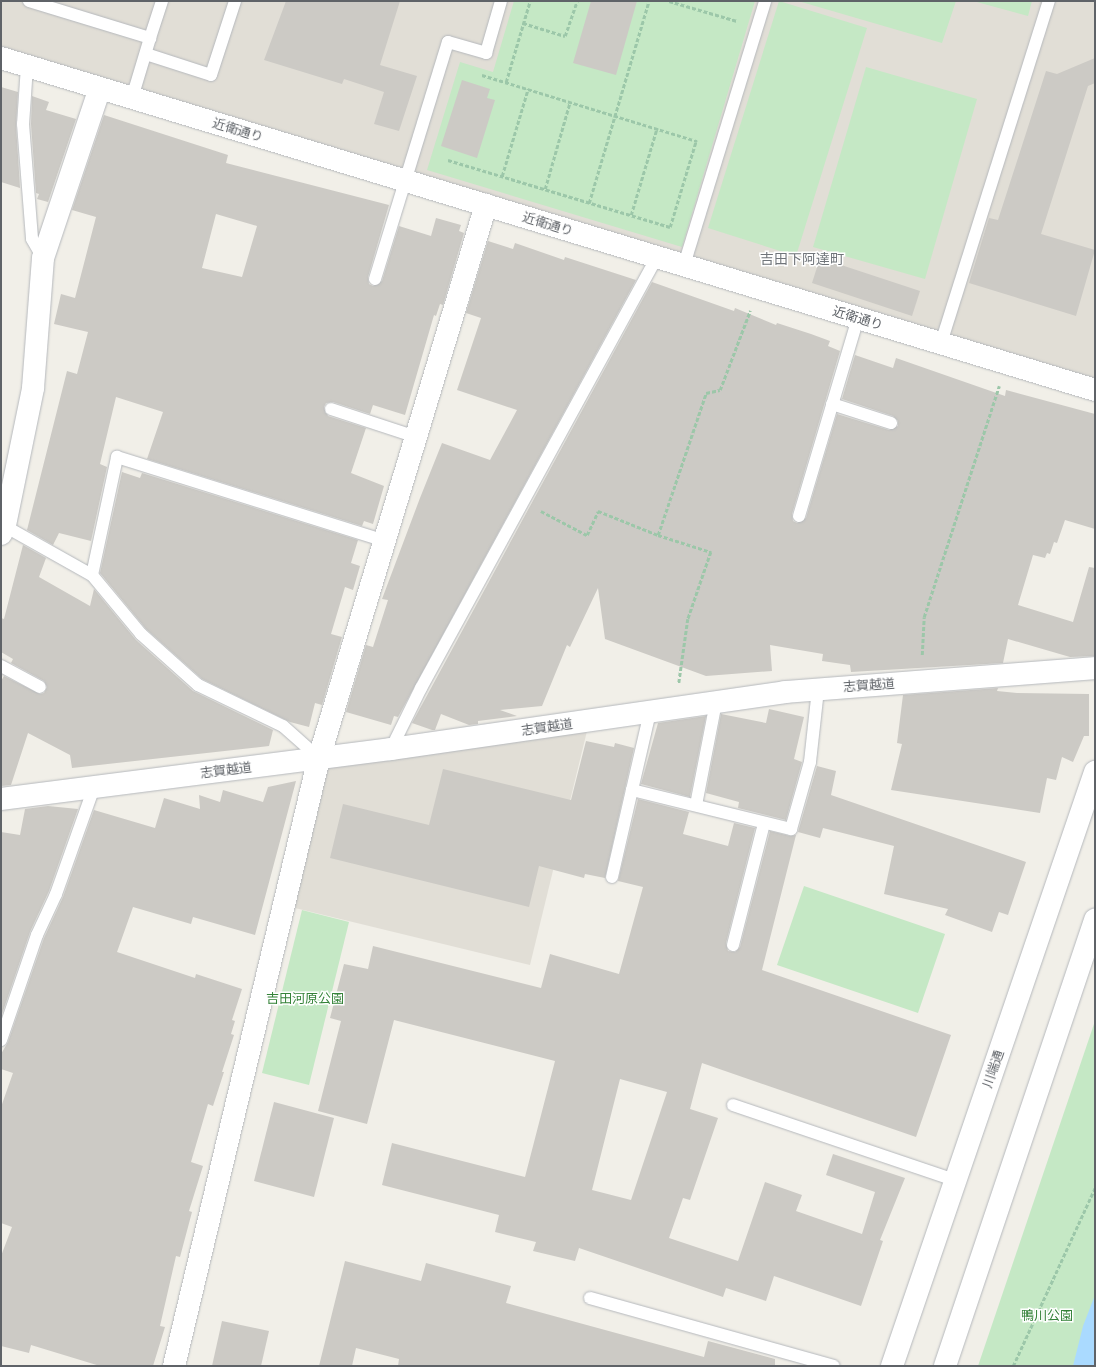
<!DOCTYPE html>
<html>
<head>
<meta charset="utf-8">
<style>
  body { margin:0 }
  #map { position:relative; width:1096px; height:1367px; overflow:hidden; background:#f1efe8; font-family:Cabin,"Noto Sans JP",sans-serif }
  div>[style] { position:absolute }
  .education>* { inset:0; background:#e1ded6 }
  .green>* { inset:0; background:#c5e8c5 }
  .water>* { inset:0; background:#aadaff }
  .building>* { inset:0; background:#cccac5 }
  .path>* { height:2.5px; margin-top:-1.25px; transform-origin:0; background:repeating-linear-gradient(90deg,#9cc7a9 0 4px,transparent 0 6px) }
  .roads { filter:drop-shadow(0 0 1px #b5b8bc) drop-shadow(0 0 1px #b5b8bc) }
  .service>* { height:12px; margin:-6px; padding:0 6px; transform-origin:6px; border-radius:6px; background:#fff }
  .minor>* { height:22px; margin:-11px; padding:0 11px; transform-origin:11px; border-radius:11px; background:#fff }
  .tertiary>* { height:22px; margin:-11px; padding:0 11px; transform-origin:11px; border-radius:11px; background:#fff }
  span { translate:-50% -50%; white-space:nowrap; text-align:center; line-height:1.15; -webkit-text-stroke:3px #fff; paint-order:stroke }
  .street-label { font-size:13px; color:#5f6368 }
  .park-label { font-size:13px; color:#348238 }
  .neighbourhood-label { font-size:14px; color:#70757a }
  .frame { position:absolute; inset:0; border:2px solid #5f6368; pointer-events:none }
</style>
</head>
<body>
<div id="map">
  <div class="education">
    <i style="clip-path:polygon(1px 1px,1095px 1px,1095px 390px,1px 58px)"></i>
    <i style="clip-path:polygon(587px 731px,530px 965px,291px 907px,325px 768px)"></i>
  </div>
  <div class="green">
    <i style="clip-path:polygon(514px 1px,755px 1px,682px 247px,427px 170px,460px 62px,493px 72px)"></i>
    <i style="clip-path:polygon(779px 1px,867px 28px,796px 256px,708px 228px)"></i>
    <i style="clip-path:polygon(798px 1px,956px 1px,942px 43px)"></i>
    <i style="clip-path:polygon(973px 1px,1032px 1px,1028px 16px)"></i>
    <i style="clip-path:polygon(866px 67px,977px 99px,925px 279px,813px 247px)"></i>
    <i style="clip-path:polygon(804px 886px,945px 934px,918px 1013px,777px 965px)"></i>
    <i style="clip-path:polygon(302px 910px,349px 922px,309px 1085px,262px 1073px)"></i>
    <i style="clip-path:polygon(1095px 1021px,1095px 1366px,978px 1366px)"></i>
  </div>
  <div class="water">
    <i style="clip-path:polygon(1095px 1295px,1095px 1366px,1073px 1366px,1083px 1326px)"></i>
  </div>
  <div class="building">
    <i style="clip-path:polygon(286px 1px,400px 1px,380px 65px,417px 76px,399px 131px,374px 124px,384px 92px,344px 79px,342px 84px,264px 60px)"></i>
    <i style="clip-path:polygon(591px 1px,637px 1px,616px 75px,573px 63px)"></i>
    <i style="clip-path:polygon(1095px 58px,1095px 83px,1088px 86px,1041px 234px,1095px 250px,1076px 316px,969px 283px,989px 218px,998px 220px,1046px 71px,1057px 74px)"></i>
    <i style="clip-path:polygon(462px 80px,490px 89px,487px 98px,495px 100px,477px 158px,441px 146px)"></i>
    <i style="clip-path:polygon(1px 87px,18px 92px,16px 125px,20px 188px,1px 182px)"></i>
    <i style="clip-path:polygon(32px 96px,49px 102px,46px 110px,76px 119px,48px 202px,37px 199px,39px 194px,36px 193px,31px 124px)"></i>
    <i style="clip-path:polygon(evenodd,104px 115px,228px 155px,226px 163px,389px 205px,368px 277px,369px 284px,373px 286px,382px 281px,399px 226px,431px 236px,436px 218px,461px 225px,459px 231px,464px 233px,443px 305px,440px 304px,436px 316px,434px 315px,405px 415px,373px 405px,370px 414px,333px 402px,326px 403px,324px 407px,328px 416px,366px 428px,351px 473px,384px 486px,373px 524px,364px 521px,362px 526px,147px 459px,163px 412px,116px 397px,100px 464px,107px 467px,91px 541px,59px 533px,53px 545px,27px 530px,67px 371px,77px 374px,88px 332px,54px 324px,61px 294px,75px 298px,96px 217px,72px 210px,104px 115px,216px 214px,257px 226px,242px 277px,202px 268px,216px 214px)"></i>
    <i style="clip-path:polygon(488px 241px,513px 249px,515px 243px,564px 260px,565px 257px,636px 280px,398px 717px,394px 716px,391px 725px,346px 712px,366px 645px,373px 647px,388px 600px,382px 599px,420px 498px,442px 443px,490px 460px,517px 410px,457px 390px,481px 318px,466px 313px)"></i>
    <i style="clip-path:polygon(820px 258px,920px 291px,912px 316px,812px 283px)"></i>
    <i style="clip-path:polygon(652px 282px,734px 311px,735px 308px,776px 325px,777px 323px,811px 334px,830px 341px,828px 346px,840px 351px,792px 514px,793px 521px,797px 523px,806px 518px,837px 414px,889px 430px,898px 426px,898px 421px,893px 416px,842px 399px,855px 355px,893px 368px,896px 358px,1005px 396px,1006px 390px,1095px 414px,1095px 529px,1065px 520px,1057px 543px,1054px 542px,1050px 554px,1047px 553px,1045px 558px,1033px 555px,1018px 605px,1073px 622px,1089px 567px,1095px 568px,1095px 656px,1070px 657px,1008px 639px,1003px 663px,851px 672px,850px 665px,822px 661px,823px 654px,770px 645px,772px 671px,706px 676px,605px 639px,598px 588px,570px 647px,567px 645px,542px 706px,500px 710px,517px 716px,478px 721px,478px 724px,469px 725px,441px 714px,435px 730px,432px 730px,412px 723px)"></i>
    <i style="clip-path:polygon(122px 472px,140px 478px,142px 473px,358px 540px,351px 563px,360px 566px,353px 590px,345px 587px,331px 634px,342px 637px,322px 705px,315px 703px,309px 727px,290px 722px,202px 679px,146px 629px,100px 573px)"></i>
    <i style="clip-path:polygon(23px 545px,46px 558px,39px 577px,90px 606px,94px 589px,136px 640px,193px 691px,273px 730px,269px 746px,72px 768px,70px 755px,28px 733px,11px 785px,1px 786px,1px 681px,4px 676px,40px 694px,44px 693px,47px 687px,44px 681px,11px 663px,13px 659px,1px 652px,1px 618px,4px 619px)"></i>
    <i style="clip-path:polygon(998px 688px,997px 691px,1017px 693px,1089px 694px,1089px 736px,1084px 736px,1073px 762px,1062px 757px,1056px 780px,1047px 778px,1040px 813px,891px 790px,902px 744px,897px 743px,903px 695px)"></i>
    <i style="clip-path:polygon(769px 709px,804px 717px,794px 759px,802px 762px,786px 820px,738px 808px,739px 802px,706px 793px,721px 714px,766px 723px)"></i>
    <i style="clip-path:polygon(706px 716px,690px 797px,641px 784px,658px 723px)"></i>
    <i style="clip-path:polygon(586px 741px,614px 747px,615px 743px,634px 748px,605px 878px,585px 874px,584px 878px,539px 866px,529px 907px,330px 858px,343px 804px,429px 825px,443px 769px,571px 800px)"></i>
    <i style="clip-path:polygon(817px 766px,836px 771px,831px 795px,1026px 862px,1008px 915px,999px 912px,992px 932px,945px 915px,948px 909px,884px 894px,894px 846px,823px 828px,820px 838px,798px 832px)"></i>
    <i style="clip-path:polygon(296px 781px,255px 935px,193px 917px,191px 924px,133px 907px,117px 952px,195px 978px,196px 974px,242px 989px,232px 1020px,235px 1021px,231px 1034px,234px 1035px,222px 1072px,224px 1072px,213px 1106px,208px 1104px,191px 1162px,203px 1166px,189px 1211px,192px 1212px,180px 1257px,176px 1256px,160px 1326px,165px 1327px,153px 1366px,100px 1366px,31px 1345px,29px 1353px,1px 1346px,1px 1256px,12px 1227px,1px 1223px,1px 1107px,13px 1073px,1px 1069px,1px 1054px,8px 1042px,44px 938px,63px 897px,94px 810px,155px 828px,164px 798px,200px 809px,199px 795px,220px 802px,223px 790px,263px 802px,268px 787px)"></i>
    <i style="clip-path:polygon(evenodd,638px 799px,689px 812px,683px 834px,728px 846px,734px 823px,755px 828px,726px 943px,728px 951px,735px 952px,740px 947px,770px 831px,790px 836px,796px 835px,762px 970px,951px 1035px,916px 1137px,702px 1063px,690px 1109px,718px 1118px,690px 1200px,683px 1198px,669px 1238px,738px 1261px,765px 1182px,802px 1195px,796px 1211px,862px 1234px,875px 1192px,826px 1175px,833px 1154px,905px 1178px,880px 1240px,883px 1241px,861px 1306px,774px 1276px,766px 1301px,726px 1288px,723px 1297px,579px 1248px,575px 1261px,533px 1251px,536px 1242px,495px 1232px,499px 1215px,382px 1185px,392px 1143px,525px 1177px,555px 1061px,394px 1020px,367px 1124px,318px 1111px,341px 1021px,330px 1018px,344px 964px,368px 969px,373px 946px,541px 988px,550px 954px,619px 974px,643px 887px,618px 881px,638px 799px,620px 1079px,667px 1092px,631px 1200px,592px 1190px,620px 1079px)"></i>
    <i style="clip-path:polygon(48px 806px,78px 809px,49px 891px,30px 932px,1px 1017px,1px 832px,20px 835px,25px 809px)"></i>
    <i style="clip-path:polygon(274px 1102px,334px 1118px,314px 1197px,254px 1181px)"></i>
    <i style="clip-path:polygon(345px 1261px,421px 1281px,426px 1263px,511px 1286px,506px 1303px,704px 1357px,708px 1341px,775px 1359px,775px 1366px,398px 1366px,399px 1359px,356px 1348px,352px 1366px,319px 1366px)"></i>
    <i style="clip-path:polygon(222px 1321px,269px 1331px,261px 1366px,212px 1366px)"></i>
  </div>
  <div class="path">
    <i style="left:669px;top:1px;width:71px;rotate:16.4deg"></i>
    <i style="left:523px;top:23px;width:44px;rotate:17.2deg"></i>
    <i style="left:565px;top:36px;width:37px;rotate:-71deg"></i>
    <i style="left:482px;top:75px;width:225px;rotate:17.1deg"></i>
    <i style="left:506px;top:82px;width:84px;rotate:-73.5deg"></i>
    <i style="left:448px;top:160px;width:232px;rotate:16.8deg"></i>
    <i style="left:670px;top:227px;width:90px;rotate:-73.2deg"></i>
    <i style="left:502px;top:176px;width:91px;rotate:-73.4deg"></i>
    <i style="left:545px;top:189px;width:91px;rotate:-74deg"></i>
    <i style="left:589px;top:203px;width:211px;rotate:-73.5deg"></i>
    <i style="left:631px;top:215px;width:91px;rotate:-73.4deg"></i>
    <i style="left:541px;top:511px;width:52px;rotate:27.6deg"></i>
    <i style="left:587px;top:535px;width:26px;rotate:-65deg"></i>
    <i style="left:598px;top:511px;width:65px;rotate:21.8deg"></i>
    <i style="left:658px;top:535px;width:150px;rotate:-71.3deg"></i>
    <i style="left:706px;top:393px;width:14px;rotate:-12deg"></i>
    <i style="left:720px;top:390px;width:85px;rotate:-69.2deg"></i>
    <i style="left:658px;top:535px;width:56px;rotate:17.8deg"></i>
    <i style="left:711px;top:552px;width:71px;rotate:108.9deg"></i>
    <i style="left:688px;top:619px;width:65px;rotate:98deg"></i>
    <i style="left:922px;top:655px;width:38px;rotate:-87deg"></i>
    <i style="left:924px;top:617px;width:243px;rotate:-72deg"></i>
    <i style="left:1013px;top:1366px;width:196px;rotate:-65.3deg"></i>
  </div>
  <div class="roads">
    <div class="service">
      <i style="left:29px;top:1px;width:127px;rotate:17deg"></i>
      <i style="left:150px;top:38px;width:63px;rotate:106.7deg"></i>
      <i style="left:150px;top:38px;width:39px;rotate:-72deg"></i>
      <i style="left:146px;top:54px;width:68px;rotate:17.9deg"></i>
      <i style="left:211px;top:75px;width:78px;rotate:-72deg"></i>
      <i style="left:27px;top:66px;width:58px;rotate:93.9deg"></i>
      <i style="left:23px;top:124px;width:115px;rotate:85.5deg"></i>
      <i style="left:32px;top:239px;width:22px;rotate:60deg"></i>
      <i style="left:684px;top:265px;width:276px;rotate:-72.9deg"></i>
      <i style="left:375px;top:279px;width:248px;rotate:-72.9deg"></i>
      <i style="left:448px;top:42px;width:40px;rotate:16deg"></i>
      <i style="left:486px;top:53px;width:54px;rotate:-73.9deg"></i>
      <i style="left:941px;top:343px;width:359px;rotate:-72.5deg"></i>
      <i style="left:832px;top:404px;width:62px;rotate:17.9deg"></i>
      <i style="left:331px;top:409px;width:89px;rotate:18.2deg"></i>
      <i style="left:799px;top:516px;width:207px;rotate:-73.4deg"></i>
      <i style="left:1px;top:524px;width:104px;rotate:29.3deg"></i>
      <i style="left:92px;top:575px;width:77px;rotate:50.3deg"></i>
      <i style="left:141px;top:634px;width:76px;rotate:41.8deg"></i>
      <i style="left:198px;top:685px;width:94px;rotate:25.8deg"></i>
      <i style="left:283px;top:726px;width:48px;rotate:41.6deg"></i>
      <i style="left:92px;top:575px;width:121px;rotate:-78deg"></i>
      <i style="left:117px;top:457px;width:281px;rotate:17.4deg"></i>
      <i style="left:1px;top:666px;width:44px;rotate:28.3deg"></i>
      <i style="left:650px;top:712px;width:80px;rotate:103deg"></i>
      <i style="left:632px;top:790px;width:164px;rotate:13.8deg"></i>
      <i style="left:791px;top:829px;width:70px;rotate:-74.2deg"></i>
      <i style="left:810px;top:762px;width:73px;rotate:-83.7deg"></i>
      <i style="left:391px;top:749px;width:68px;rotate:-63.8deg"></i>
      <i style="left:421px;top:688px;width:491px;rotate:-61.3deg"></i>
      <i style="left:696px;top:805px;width:105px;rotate:-79deg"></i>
      <i style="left:612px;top:877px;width:89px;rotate:-77.1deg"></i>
      <i style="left:733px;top:945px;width:126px;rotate:-75.7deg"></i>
      <i style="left:1px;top:1040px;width:111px;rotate:-71.1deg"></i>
      <i style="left:37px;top:935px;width:45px;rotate:-65.1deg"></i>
      <i style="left:56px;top:894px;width:114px;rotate:-70.4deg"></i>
      <i style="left:733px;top:1105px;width:234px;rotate:18.7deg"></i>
      <i style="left:590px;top:1298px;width:253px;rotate:15.6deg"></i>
    </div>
    <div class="minor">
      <i style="left:1px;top:534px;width:10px;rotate:-66deg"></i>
      <i style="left:5px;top:525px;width:140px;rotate:-78.4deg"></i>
      <i style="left:33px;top:388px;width:130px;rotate:-85.6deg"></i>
      <i style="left:43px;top:258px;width:179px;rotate:-71.5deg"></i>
      <i style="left:1px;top:799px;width:393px;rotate:-7.3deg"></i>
      <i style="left:391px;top:749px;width:398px;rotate:-8.2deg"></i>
      <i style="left:785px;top:692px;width:311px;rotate:-4.4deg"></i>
      <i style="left:174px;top:1366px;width:625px;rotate:-76.59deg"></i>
      <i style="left:319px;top:758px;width:578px;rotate:-73.2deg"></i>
    </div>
    <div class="tertiary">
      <i style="left:1px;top:58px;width:1143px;rotate:16.88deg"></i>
      <i style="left:892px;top:1366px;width:628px;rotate:-71.13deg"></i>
      <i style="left:945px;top:1366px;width:471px;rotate:-71.4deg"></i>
    </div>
  </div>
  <div class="street-label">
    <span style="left:238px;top:130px;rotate:17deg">近衛通り</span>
    <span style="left:548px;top:224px;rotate:17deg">近衛通り</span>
    <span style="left:858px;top:318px;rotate:17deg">近衛通り</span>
    <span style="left:869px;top:685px;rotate:-4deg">志賀越道</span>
    <span style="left:547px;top:727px;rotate:-8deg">志賀越道</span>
    <span style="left:226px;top:770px;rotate:-7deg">志賀越道</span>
    <span style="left:993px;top:1069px;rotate:-71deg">川端通</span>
  </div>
  <div class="park-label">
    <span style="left:305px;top:998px">吉田河原公園</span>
    <span style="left:1047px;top:1315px">鴨川公園</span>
  </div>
  <div class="neighbourhood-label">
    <span style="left:802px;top:259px">吉田下阿達町</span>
  </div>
  <div class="frame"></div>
</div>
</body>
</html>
